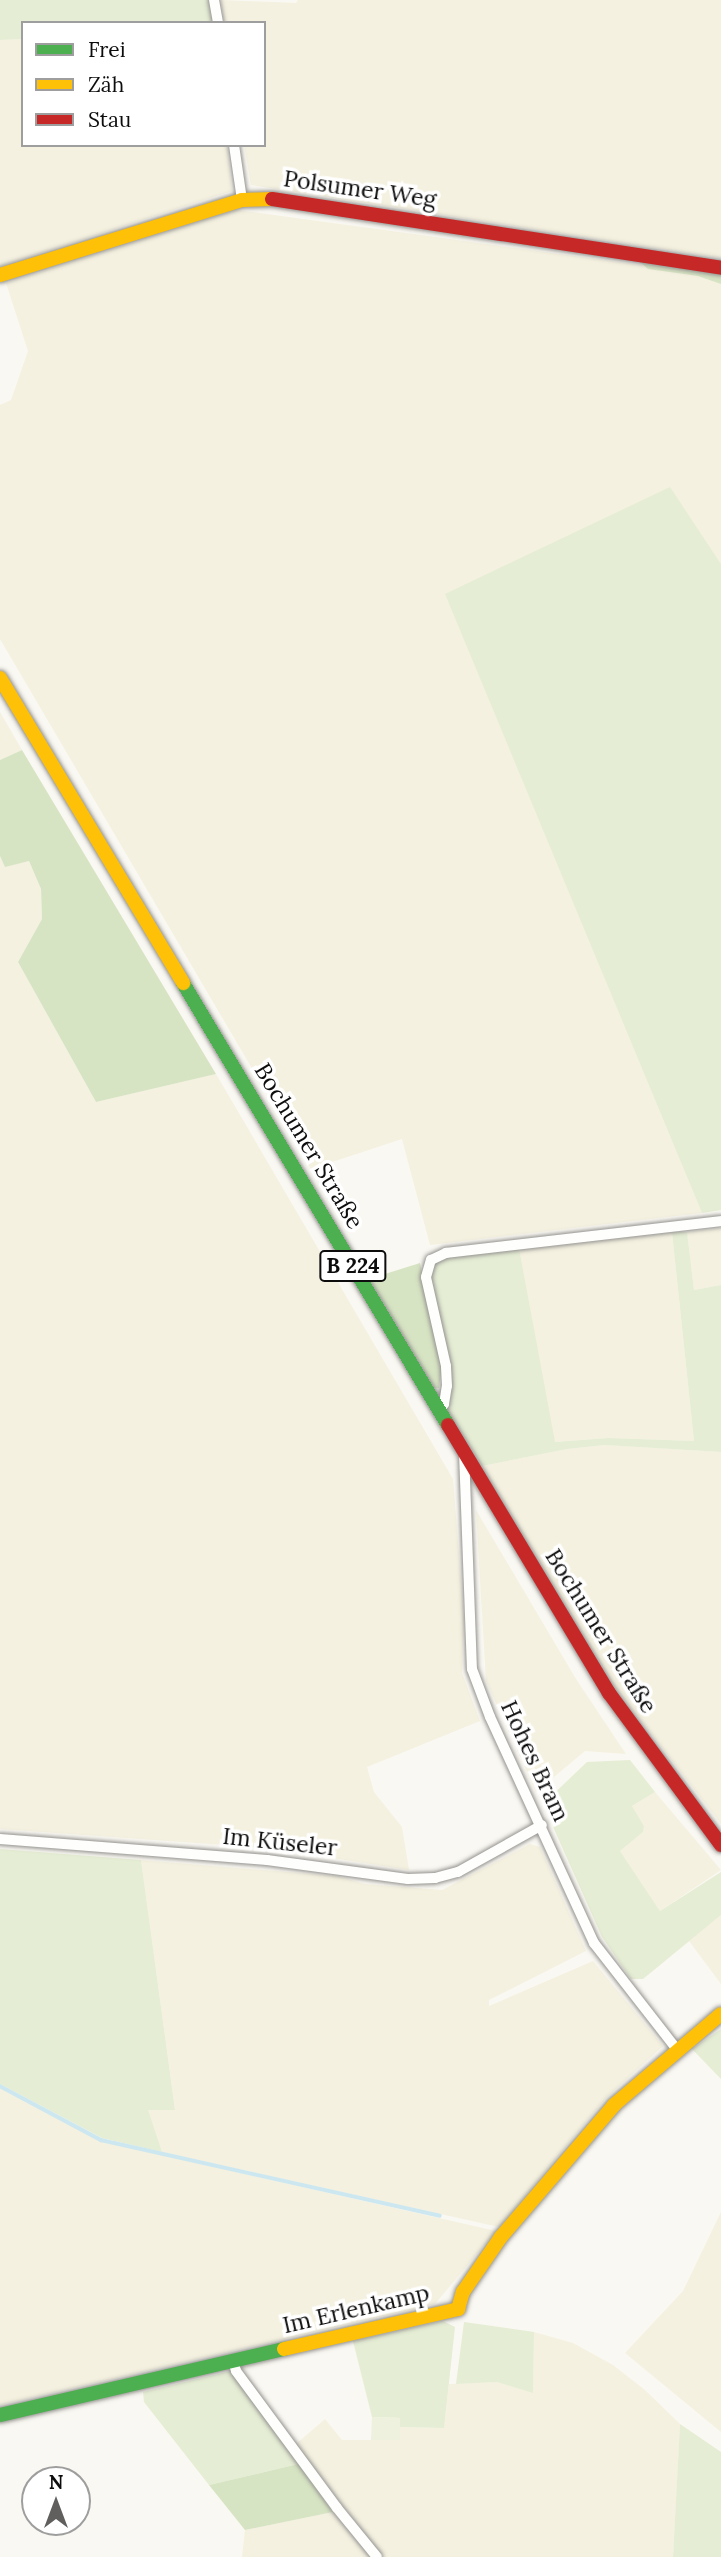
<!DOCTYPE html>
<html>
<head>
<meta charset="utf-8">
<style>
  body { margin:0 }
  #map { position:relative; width:721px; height:2557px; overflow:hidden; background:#faf8f2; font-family:Lora,serif }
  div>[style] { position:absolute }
  .farmland>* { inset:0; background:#f4f1e0 }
  .green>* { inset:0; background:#e5edd4 }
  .forest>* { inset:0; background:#d7e4c3 }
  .pitch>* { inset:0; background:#eef1de }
  .stream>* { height:3.5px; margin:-1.75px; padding:0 1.75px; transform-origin:1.75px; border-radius:1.75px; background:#cce7f0 }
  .roads { filter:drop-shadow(0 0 2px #949390) drop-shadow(0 0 2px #949390) }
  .street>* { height:10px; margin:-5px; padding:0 5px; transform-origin:5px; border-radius:5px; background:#fefefd }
  .fast>* { height:14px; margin:-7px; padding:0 7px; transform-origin:7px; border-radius:7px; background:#4caf50 }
  .slow>* { height:14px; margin:-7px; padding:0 7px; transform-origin:7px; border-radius:7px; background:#ffc107 }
  .jam>* { height:14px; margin:-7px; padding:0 7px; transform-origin:7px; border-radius:7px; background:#c62828 }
  span { translate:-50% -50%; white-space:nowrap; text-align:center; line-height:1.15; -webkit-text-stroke:7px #fff; paint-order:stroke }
  .shield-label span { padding:2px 5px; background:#fff; border:2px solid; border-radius:5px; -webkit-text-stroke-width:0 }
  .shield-label { font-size:21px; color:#0d0d0d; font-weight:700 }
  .street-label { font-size:23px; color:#0d0d0d }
  .legend { position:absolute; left:21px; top:21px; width:245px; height:126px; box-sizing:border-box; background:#fff; border:2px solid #9e9e9e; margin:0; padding:9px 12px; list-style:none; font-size:21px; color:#0d0d0d }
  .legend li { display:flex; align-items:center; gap:14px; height:35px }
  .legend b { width:35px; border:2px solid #9e9e9e }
  .north { position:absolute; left:21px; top:2466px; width:70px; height:70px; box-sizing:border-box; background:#fff; border:2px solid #9e9e9e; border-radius:50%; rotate:0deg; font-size:19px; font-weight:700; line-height:28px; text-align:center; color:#0d0d0d }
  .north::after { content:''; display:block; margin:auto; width:24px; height:32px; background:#605f5d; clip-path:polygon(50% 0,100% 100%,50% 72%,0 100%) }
</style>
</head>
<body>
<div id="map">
  <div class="farmland">
    <i style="clip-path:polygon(221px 0,296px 3px,298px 0,721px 0,721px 258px,251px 185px,244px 145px,264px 145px,264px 23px,224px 23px)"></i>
    <i style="clip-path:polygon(23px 39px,23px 145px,227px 145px,232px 191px,0 266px,0 40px)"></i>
    <i style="clip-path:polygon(237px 210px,721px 276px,721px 564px,670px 488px,446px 595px,702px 1213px,430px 1245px,402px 1139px,311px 1169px,0 639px,0 405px,11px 400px,28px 351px,6px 283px)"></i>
    <i style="clip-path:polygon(0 712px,22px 750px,0 760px)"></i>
    <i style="clip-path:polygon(0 856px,5px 866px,29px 861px,41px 889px,42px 919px,18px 962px,96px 1102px,216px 1074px,453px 1479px,464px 1618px,462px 1673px,480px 1721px,367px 1767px,374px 1792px,402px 1827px,409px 1870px,268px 1848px,0 1829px)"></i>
    <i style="clip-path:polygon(721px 1228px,721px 1285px,694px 1290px,687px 1232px)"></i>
    <i style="clip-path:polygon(672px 1232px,694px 1441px,609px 1438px,554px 1442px,519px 1248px)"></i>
    <i style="clip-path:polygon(606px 1445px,721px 1452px,721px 1824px,612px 1683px,482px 1466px,567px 1449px)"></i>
    <i style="clip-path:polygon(476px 1510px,576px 1679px,626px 1754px,585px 1751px,536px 1792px,486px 1681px)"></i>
    <i style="clip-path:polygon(655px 1792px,721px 1870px,660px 1911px,620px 1851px,643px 1832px,644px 1826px,632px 1806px)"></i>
    <i style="clip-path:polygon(530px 1844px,540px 1847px,586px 1951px,489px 2000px,489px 2006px,593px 1961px,663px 2046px,606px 2098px,499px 2227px,162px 2152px,147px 2110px,175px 2109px,141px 1860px,337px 1876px,365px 1884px,442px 1890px)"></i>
    <i style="clip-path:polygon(721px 1915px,721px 1984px,689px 1941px)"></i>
    <i style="clip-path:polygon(0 2088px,100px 2141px,496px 2231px,435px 2304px,0 2405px)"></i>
    <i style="clip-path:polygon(721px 2212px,721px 2432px,625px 2353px,683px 2291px)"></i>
    <i style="clip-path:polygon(534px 2332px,573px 2343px,613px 2365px,645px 2390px,680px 2424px,673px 2557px,382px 2557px,296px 2444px,325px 2419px,342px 2440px,399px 2440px,400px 2427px,444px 2428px,449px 2384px,497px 2382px,533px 2392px)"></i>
    <i style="clip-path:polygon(333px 2512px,371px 2557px,242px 2557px,245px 2530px)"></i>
  </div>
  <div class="green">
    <i style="clip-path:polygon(0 0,209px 0,213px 23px,23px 23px,23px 39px,0 40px)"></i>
    <i style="clip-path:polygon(670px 487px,721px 564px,721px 1210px,702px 1213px,445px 594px)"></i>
    <i style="clip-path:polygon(672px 1232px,687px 1232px,694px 1290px,721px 1285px,721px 1452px,605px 1445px,567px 1449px,482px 1466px,446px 1408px,429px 1278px,436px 1263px,447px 1257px,519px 1248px,555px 1442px,609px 1438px,694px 1441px)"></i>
    <i style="clip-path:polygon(630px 1760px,655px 1792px,632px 1806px,644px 1826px,643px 1832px,620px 1851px,660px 1911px,721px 1872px,721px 1915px,643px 1979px,631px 1979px,602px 1937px,543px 1804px,587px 1762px)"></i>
    <i style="clip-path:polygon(0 1849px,141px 1860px,175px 2110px,148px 2110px,162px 2152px,102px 2138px,0 2084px)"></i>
    <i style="clip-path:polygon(721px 2029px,721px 2079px,692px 2049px)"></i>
    <i style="clip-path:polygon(443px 2321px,455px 2327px,444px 2428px,400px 2427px,400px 2418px,372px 2417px,353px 2341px)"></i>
    <i style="clip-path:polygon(464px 2322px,534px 2332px,533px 2393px,497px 2382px,456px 2384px)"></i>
    <i style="clip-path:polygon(231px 2371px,298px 2464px,209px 2485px,144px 2402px,143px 2392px)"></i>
    <i style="clip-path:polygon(680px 2424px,721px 2452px,721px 2557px,673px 2557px)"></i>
  </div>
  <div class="forest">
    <i style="clip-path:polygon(637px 259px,721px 272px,721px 284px,698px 276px,648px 269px)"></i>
    <i style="clip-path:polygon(22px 750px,216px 1074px,96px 1102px,18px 962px,42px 919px,41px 889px,29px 861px,5px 867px,0 856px,0 760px)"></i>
    <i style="clip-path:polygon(420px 1263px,442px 1365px,439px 1388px,434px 1388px,369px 1279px)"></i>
    <i style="clip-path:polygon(298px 2464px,333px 2512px,245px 2530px,209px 2485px)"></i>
  </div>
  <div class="pitch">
    <i style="clip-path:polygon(372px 2417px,400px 2418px,400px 2440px,371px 2440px)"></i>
  </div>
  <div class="stream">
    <i style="left:0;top:2086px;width:115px;rotate:28.1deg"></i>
    <i style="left:101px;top:2140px;width:347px;rotate:12.6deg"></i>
  </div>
  <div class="roads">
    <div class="street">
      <i style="left:214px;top:0;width:23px;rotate:80deg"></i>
      <i style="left:234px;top:145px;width:56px;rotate:81.7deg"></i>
      <i style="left:439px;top:1410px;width:8px;rotate:-50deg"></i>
      <i style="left:444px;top:1404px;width:18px;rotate:-81deg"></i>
      <i style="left:447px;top:1386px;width:20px;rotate:-93deg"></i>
      <i style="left:446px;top:1366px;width:91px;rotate:-102.7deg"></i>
      <i style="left:426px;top:1277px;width:18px;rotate:-74deg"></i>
      <i style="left:431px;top:1260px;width:17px;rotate:-25deg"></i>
      <i style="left:446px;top:1253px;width:277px;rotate:-6.6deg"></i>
      <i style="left:464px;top:1452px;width:217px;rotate:87.9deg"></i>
      <i style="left:472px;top:1669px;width:51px;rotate:69.4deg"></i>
      <i style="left:490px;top:1717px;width:249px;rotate:65.3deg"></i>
      <i style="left:594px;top:1943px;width:137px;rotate:52.1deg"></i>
      <i style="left:0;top:1839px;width:268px;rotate:4.5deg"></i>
      <i style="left:267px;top:1860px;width:142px;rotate:7.7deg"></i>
      <i style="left:408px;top:1879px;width:27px;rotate:-2deg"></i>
      <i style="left:435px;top:1878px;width:24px;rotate:-15deg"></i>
      <i style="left:458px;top:1872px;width:96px;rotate:-29.2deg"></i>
      <i style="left:233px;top:2361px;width:10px;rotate:73deg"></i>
      <i style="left:236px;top:2371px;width:170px;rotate:53.6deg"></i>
      <i style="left:337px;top:2508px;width:63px;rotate:50.8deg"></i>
    </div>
    <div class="fast">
      <i style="left:183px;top:983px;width:515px;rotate:59.06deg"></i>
      <i style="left:0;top:2415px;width:292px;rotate:-13.1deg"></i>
    </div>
    <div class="slow">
      <i style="left:0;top:275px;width:253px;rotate:-17.2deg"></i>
      <i style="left:242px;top:200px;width:30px;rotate:-2deg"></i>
      <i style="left:0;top:678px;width:356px;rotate:59deg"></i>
      <i style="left:284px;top:2349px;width:179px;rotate:-12.9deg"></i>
      <i style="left:458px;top:2309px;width:18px;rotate:-74deg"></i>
      <i style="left:463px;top:2292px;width:67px;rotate:-55.4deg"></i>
      <i style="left:501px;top:2237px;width:174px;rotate:-49.4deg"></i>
      <i style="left:614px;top:2105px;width:140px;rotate:-40.4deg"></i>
    </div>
    <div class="jam">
      <i style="left:272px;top:199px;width:454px;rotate:8.7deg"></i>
      <i style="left:448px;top:1425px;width:313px;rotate:59deg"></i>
      <i style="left:609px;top:1693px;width:189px;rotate:53.6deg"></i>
    </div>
  </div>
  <div class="shield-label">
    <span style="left:353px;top:1266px">B 224</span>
  </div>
  <div class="street-label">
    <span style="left:360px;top:189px;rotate:8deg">Polsumer Weg</span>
    <span style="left:309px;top:1146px;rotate:59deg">Bochumer Straße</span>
    <span style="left:601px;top:1631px;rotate:58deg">Bochumer Straße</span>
    <span style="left:535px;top:1761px;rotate:65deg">Hohes Bram</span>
    <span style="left:280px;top:1842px;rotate:6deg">Im Küseler</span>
    <span style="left:356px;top:2309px;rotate:-13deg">Im Erlenkamp</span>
  </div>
  <ul class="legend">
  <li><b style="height:9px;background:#4caf50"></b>Frei</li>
  <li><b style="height:9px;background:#ffc107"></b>Zäh</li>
  <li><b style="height:9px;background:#c62828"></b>Stau</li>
  </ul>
  <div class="north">N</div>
</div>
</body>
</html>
